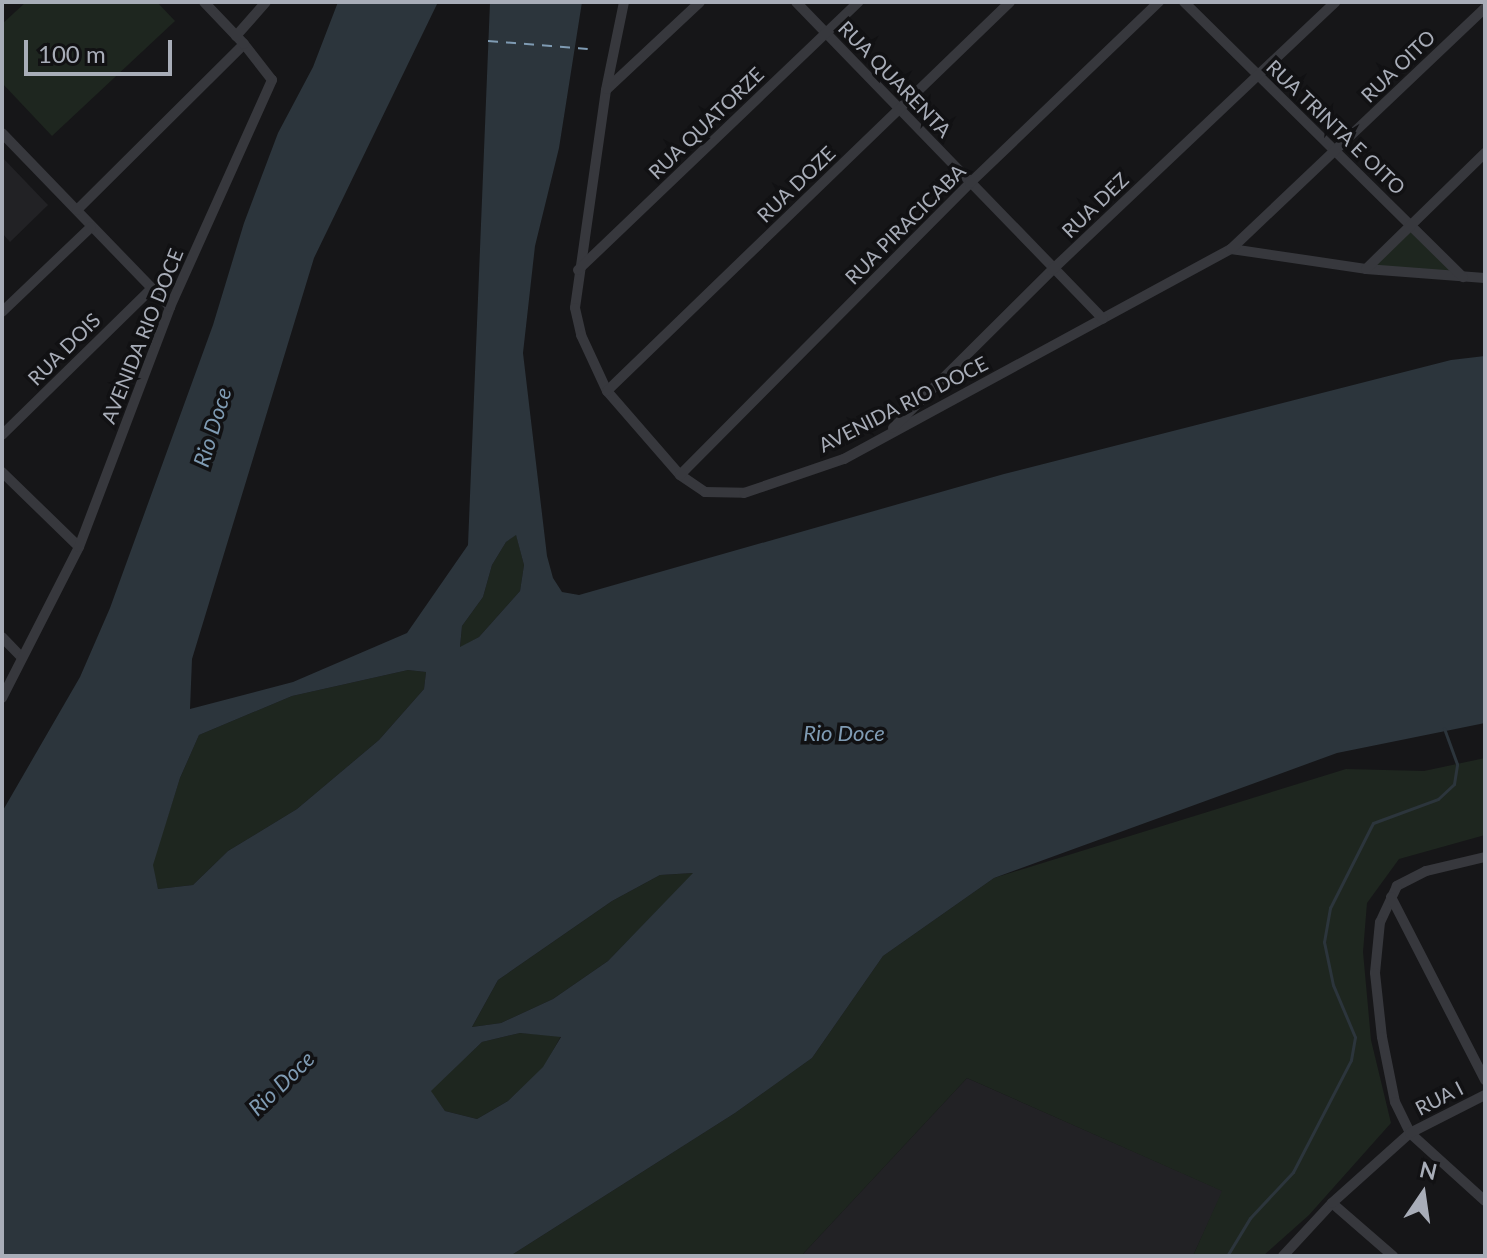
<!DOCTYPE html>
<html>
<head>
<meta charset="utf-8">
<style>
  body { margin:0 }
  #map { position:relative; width:1487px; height:1258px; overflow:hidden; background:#161618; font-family:Lato,sans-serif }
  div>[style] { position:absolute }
  .built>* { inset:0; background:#222225 }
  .green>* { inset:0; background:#1e261f }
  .water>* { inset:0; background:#2c353c }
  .stream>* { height:3px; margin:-1.5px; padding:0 1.5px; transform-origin:1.5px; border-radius:1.5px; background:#2c353c }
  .ferry>* { height:2px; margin-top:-1px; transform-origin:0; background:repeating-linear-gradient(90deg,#7f9bb3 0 10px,transparent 0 18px) }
  .minor>* { height:10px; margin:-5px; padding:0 5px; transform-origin:5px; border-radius:5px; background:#37383d }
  span { translate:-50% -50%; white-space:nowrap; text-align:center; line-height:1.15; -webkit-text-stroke:7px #111113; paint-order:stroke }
  .street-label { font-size:20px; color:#a8adb8 }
  .water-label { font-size:22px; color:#7f9bb3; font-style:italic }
  .frame { position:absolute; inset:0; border:4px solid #a8adb8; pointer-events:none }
  .north { position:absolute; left:1383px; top:1154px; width:80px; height:80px; -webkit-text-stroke:6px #111113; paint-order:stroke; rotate:13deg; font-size:22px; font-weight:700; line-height:32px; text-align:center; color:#a8adb8 }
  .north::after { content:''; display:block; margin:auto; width:28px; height:36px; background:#a8adb8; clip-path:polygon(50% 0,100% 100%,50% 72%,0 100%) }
  .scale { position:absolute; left:24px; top:40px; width:148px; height:36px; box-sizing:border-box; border:4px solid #a8adb8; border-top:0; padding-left:10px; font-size:24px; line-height:28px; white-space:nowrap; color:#a8adb8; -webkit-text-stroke:6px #111113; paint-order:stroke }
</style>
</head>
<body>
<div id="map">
  <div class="built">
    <i style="clip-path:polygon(2px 157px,48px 205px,10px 242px,2px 233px)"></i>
    <i style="clip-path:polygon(967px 1078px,1223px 1191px,1193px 1256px,801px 1256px)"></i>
  </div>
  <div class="green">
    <i style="clip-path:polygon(26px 2px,157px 2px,175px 21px,52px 136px,2px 83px,2px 24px)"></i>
    <i style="clip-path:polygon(1413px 226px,1463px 277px,1366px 269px)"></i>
    <i style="clip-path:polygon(516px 534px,524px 565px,520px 591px,479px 637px,460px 648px,462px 626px,483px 597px,492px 565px,506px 542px)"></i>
    <i style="clip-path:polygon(408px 670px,426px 672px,424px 689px,379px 740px,297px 809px,228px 851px,193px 885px,158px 889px,152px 865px,180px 778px,199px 735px,292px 696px)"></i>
    <i style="clip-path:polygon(1485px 758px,1485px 835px,1399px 859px,1367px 903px,1363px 952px,1371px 1040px,1391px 1123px,1309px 1215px,1263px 1256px,1193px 1256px,1222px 1191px,967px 1078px,801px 1256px,510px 1256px,735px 1113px,812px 1058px,883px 956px,994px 878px,1346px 769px,1424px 771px)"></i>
    <i style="clip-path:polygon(694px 873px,608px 961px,553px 999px,501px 1023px,472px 1027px,498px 980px,612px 901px,660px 875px)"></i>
    <i style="clip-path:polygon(520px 1033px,561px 1036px,544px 1067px,508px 1101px,477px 1119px,445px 1111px,430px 1091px,482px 1042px)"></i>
  </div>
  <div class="water">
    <i style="clip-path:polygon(evenodd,338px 2px,438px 2px,314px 258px,192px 659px,190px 709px,293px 682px,407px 633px,468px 545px,490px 2px,582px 2px,559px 148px,535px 246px,523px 353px,547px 556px,553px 578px,562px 592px,579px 595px,1004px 474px,1451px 360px,1485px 356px,1485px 723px,1337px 753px,994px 878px,883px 956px,812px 1058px,735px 1113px,510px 1256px,2px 1256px,2px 812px,80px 677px,110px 608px,213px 325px,244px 223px,278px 133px,313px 67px,338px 2px,516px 535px,524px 565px,520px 591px,479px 637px,460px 647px,462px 626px,483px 597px,492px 565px,506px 542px,516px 535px,338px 2px,408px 670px,426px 672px,424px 689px,379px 740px,297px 809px,228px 851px,193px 885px,158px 889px,153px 865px,180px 778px,199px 735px,292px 696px,408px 670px,338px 2px,693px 873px,608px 961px,553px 999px,501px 1023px,472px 1027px,498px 980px,612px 901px,660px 875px,693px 873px,338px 2px,520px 1033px,561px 1037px,543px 1067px,508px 1101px,477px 1119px,445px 1111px,431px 1091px,482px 1042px,520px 1033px)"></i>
  </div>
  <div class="stream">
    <i style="left:1227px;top:1256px;width:44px;rotate:-58.8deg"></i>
    <i style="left:1250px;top:1218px;width:63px;rotate:-46.9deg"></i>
    <i style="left:1293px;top:1172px;width:126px;rotate:-62.6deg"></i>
    <i style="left:1351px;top:1060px;width:23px;rotate:-80deg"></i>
    <i style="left:1355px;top:1037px;width:56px;rotate:-112.9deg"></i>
    <i style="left:1333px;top:985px;width:44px;rotate:-101.8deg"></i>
    <i style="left:1324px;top:942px;width:35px;rotate:-80deg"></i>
    <i style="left:1330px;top:908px;width:95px;rotate:-63.2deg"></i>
    <i style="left:1373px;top:823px;width:69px;rotate:-20.3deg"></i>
    <i style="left:1438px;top:799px;width:22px;rotate:-43deg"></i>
    <i style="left:1454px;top:784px;width:20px;rotate:-81deg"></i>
    <i style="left:1457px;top:764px;width:38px;rotate:-110deg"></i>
  </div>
  <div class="ferry">
    <i style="left:488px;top:41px;width:100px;rotate:4.6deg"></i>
  </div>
  <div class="minor">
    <i style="left:624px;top:2px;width:90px;rotate:101.6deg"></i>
    <i style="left:606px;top:90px;width:220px;rotate:98.1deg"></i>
    <i style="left:575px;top:308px;width:28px;rotate:77deg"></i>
    <i style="left:581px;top:335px;width:62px;rotate:65.1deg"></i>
    <i style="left:607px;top:391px;width:111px;rotate:49deg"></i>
    <i style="left:680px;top:475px;width:30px;rotate:34deg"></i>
    <i style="left:705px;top:492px;width:39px;rotate:1deg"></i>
    <i style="left:744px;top:493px;width:106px;rotate:-18.8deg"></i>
    <i style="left:844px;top:459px;width:440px;rotate:-28.5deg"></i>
    <i style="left:1231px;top:249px;width:136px;rotate:8.4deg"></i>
    <i style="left:1366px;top:269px;width:119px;rotate:4.3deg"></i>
    <i style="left:796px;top:2px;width:441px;rotate:45.9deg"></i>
    <i style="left:1184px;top:2px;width:392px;rotate:44.6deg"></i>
    <i style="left:236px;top:36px;width:45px;rotate:-48.6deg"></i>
    <i style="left:607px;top:89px;width:127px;rotate:-43.1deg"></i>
    <i style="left:2px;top:133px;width:242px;rotate:46deg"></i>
    <i style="left:77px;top:210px;width:235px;rotate:-44.8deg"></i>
    <i style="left:1231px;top:249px;width:350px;rotate:-43.5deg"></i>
    <i style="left:1366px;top:269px;width:166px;rotate:-44.3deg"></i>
    <i style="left:578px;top:270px;width:388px;rotate:-43.7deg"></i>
    <i style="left:2px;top:312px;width:123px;rotate:-43.7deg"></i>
    <i style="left:607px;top:391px;width:560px;rotate:-43.99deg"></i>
    <i style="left:893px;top:428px;width:224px;rotate:-44.8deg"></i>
    <i style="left:1052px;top:270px;width:390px;rotate:-43.4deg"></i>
    <i style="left:2px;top:435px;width:210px;rotate:-44.4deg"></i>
    <i style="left:2px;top:472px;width:107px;rotate:44.2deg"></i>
    <i style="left:680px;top:475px;width:412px;rotate:-45.2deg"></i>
    <i style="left:970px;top:183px;width:262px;rotate:-43.8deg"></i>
    <i style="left:2px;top:637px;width:28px;rotate:46deg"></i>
    <i style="left:2px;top:698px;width:169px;rotate:-63deg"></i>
    <i style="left:79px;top:547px;width:257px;rotate:-69.2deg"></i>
    <i style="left:170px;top:307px;width:249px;rotate:-65.8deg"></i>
    <i style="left:272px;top:80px;width:46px;rotate:-127.9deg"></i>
    <i style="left:244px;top:44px;width:58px;rotate:-133.6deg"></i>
    <i style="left:1485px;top:857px;width:61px;rotate:166.7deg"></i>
    <i style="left:1426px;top:871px;width:33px;rotate:153deg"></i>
    <i style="left:1397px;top:886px;width:40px;rotate:115deg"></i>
    <i style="left:1380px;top:922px;width:51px;rotate:95.6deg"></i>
    <i style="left:1375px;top:973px;width:64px;rotate:83.8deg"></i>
    <i style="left:1382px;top:1037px;width:66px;rotate:78.7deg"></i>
    <i style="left:1395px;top:1102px;width:34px;rotate:64deg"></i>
    <i style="left:1410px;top:1133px;width:101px;rotate:42.2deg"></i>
    <i style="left:1391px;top:897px;width:206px;rotate:62.8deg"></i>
    <i style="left:1332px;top:1203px;width:81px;rotate:41deg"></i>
    <i style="left:1283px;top:1256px;width:72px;rotate:-47.2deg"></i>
    <i style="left:1332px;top:1203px;width:105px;rotate:-41.9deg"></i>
    <i style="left:1410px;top:1133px;width:84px;rotate:-26.9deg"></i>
  </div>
  <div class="street-label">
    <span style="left:1398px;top:66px;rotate:-44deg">RUA OITO</span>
    <span style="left:895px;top:79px;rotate:46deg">RUA QUARENTA</span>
    <span style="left:706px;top:123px;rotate:-44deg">RUA QUATORZE</span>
    <span style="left:1336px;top:127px;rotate:44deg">RUA TRINTA E OITO</span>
    <span style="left:796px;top:184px;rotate:-44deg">RUA DOZE</span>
    <span style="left:1095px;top:205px;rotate:-44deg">RUA DEZ</span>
    <span style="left:905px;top:224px;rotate:-45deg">RUA PIRACICABA</span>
    <span style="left:142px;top:336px;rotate:-68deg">AVENIDA RIO DOCE</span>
    <span style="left:64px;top:349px;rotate:-45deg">RUA DOIS</span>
    <span style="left:903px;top:404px;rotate:-27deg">AVENIDA RIO DOCE</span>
    <span style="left:1439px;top:1098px;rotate:-27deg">RUA I</span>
  </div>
  <div class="water-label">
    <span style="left:212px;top:427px;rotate:-73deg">Rio Doce</span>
    <span style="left:844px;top:733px">Rio Doce</span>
    <span style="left:281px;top:1083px;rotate:-44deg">Rio Doce</span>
  </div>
  <div class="frame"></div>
  <div class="north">N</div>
  <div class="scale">100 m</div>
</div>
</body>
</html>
